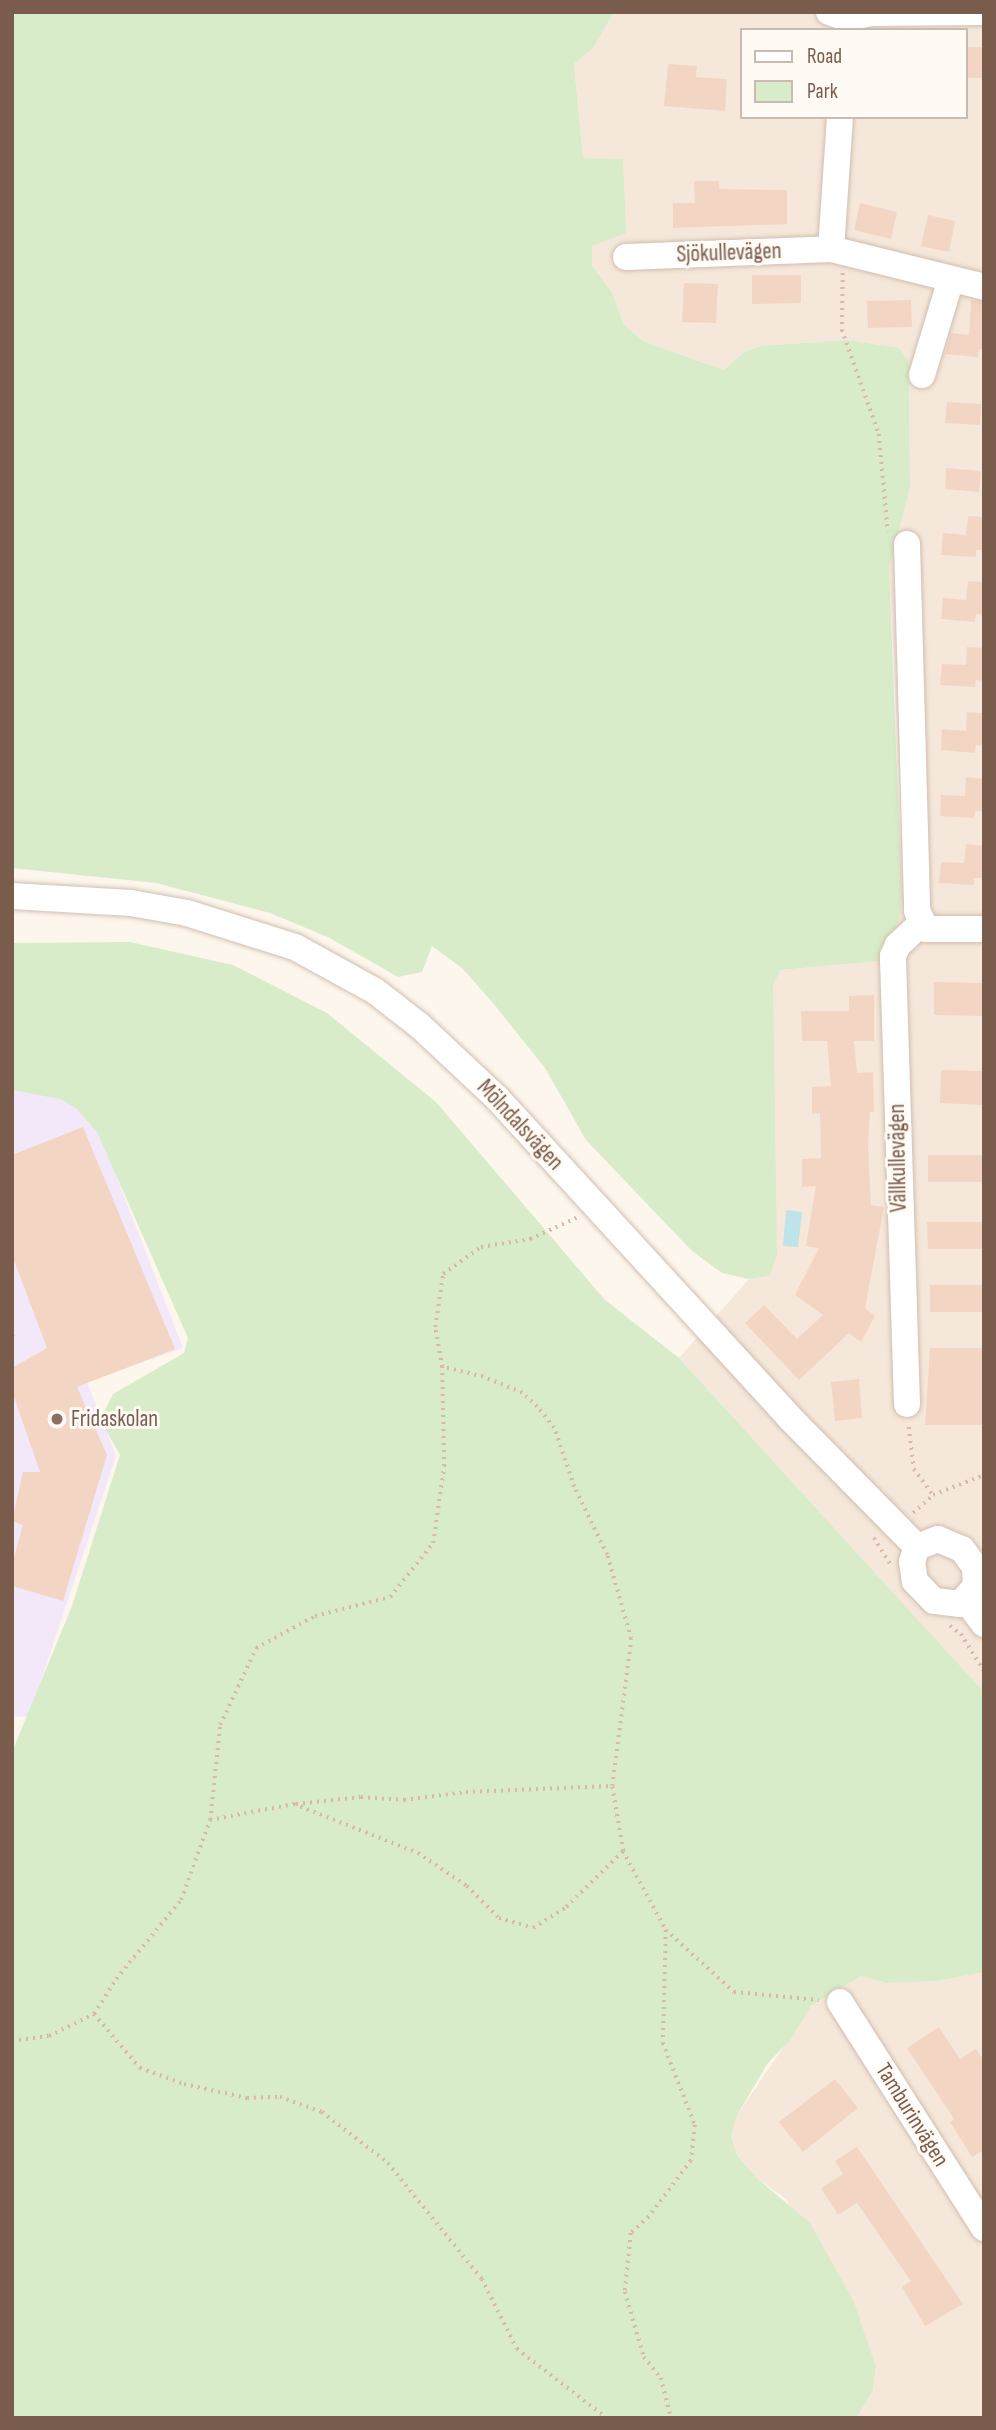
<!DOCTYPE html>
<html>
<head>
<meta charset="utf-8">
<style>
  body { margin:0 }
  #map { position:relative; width:996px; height:2430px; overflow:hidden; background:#fdf6ec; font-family:"Sofia Sans Condensed",sans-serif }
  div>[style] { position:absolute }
  .residential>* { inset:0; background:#f5e8da }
  .education>* { inset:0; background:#f3e8fa }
  .green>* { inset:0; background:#d8ecc9 }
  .water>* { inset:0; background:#bfe3e8 }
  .building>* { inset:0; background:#f3d5c3 }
  .path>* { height:3.5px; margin-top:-1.75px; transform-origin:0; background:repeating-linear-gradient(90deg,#d9b8a5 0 2px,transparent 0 7px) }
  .roads { filter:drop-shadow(0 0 2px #d1beb0) drop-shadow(0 0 2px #d1beb0) }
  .minor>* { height:26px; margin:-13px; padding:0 13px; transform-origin:13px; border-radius:13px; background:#fff }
  .dots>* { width:19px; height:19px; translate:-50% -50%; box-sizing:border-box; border:4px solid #fffaf3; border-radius:50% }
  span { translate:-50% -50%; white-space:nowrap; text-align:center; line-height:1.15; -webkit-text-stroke:6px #fffaf3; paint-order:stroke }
  .street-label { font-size:23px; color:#7a5c4d }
  .education-label { font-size:23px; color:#785e54 }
  .left { translate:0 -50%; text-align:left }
  .frame { position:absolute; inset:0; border:14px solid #7a5c4d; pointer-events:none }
  .legend { position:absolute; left:740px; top:28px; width:228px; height:91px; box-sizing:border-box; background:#fffaf3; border:2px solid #cabbb1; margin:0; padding:9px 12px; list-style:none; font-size:21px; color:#7a5c4d }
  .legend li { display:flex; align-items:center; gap:14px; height:35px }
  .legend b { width:35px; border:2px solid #cabbb1 }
</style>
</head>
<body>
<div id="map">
  <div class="residential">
    <i style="clip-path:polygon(evenodd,614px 12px,984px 12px,984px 1692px,679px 1358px,749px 1279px,770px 1276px,773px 985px,781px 970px,878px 961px,885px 939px,898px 924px,901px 813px,889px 568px,910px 488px,909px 362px,846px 340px,760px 346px,743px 353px,724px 370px,645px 342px,624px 325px,612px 292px,592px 266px,592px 246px,610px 236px,623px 160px,583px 158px,574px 64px,594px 47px,614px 12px,742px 30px,966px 30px,966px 117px,742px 117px,742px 30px)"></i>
    <i style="clip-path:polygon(984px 1972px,984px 2418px,856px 2418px,873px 2391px,876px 2367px,865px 2339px,786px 2199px,758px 2179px,738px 2157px,731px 2137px,737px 2115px,812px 2005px,861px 1976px,887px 1983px,937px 1981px)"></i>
  </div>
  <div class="education">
    <i style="clip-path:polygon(12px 1066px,71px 1082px,98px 1129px,183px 1348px,87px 1382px,116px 1456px,29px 1717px,12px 1716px)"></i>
  </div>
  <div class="green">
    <i style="clip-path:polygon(12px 12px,614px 12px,594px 47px,574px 64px,583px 158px,623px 159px,626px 233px,592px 246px,592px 266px,612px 292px,624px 325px,645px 342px,724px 370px,743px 353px,760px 346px,846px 340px,899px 348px,909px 362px,910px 488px,889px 568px,902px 899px,898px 924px,885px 939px,879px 961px,781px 970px,773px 985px,777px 1254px,770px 1276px,749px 1279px,722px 1273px,692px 1251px,586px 1140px,545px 1068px,493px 1003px,462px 968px,432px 946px,422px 972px,398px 977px,330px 938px,270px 913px,156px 883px,12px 868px)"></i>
    <i style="clip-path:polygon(130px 942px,233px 965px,327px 1013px,436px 1102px,605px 1300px,679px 1358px,984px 1692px,984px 1972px,937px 1981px,887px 1983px,861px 1976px,812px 2005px,790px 2040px,768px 2063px,737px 2115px,731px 2137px,738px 2157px,758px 2179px,810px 2223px,854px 2302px,876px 2367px,873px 2391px,856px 2418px,12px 2418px,12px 1752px,72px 1606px,120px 1455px,100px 1420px,113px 1394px,184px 1353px,188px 1338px,97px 1132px,77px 1109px,60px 1099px,12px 1090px,12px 943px)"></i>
  </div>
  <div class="water">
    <i style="clip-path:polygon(786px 1210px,802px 1212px,798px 1247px,783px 1246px)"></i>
  </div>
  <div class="building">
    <i style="clip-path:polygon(966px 47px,984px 47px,984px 78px,966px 78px)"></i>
    <i style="clip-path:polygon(668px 64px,697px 66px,696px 77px,727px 79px,725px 111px,664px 106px)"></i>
    <i style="clip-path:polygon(694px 181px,719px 181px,719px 189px,787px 190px,787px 224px,673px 228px,673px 203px,695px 203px)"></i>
    <i style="clip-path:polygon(860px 203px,897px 212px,891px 239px,854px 230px)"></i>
    <i style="clip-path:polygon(928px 215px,955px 221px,949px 252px,921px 246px)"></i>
    <i style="clip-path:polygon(752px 275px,801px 275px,801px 303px,752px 304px)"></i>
    <i style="clip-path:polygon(684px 283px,718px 284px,716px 323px,682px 322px)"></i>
    <i style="clip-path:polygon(911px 300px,912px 327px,868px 328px,867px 301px)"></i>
    <i style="clip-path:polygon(971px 300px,984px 302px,984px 349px,979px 349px,978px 357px,945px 354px,951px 333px,969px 335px)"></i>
    <i style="clip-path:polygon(947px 402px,981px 404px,980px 425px,945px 423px)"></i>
    <i style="clip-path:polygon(946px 468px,981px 471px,979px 492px,945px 489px)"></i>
    <i style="clip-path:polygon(968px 516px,984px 517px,984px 550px,976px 550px,976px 557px,941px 555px,943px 533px,966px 535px)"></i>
    <i style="clip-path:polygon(968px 581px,984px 582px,984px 615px,976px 614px,975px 622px,941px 619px,943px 598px,966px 600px)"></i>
    <i style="clip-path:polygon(967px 647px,984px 648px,984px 681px,976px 680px,975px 687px,940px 685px,942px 664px,966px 665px)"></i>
    <i style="clip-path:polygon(967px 712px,984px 713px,984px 746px,976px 745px,975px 753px,941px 750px,942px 729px,966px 731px)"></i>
    <i style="clip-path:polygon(966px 777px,984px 779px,984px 811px,975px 811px,974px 818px,940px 816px,941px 795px,965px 796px)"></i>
    <i style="clip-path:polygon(966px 844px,984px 846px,984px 878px,974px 878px,974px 885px,939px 883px,941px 862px,964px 863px)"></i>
    <i style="clip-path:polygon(934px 982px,984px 983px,984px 1016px,934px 1015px)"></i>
    <i style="clip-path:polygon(874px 995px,874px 1041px,854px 1041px,857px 1073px,873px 1072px,874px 1112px,870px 1112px,868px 1145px,871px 1205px,884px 1207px,865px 1308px,875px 1316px,861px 1342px,849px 1333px,799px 1380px,745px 1323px,764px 1305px,797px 1339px,823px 1315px,795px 1295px,819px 1248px,806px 1246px,816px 1186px,802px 1187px,802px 1159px,821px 1158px,820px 1113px,812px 1114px,812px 1087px,831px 1086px,827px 1041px,802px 1041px,801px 1011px,849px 1011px,849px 996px)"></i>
    <i style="clip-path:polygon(941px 1070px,984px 1071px,984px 1105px,940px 1103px)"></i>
    <i style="clip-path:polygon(83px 1127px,175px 1349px,77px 1387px,107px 1455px,63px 1601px,12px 1586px,12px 1564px,23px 1525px,12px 1521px,23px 1472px,40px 1472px,12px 1391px,12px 1368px,47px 1348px,12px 1255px,12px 1155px)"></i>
    <i style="clip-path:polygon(928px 1155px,984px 1155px,984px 1182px,928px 1182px)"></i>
    <i style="clip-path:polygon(927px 1222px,984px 1222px,984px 1249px,928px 1249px)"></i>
    <i style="clip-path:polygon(930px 1285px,984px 1285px,984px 1312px,930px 1312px)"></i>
    <i style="clip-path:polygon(930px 1348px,984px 1348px,984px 1425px,925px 1425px)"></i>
    <i style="clip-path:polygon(859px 1379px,862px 1418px,835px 1421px,831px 1382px)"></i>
    <i style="clip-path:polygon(939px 2027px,960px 2059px,976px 2049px,984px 2061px,984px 2150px,972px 2157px,950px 2122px,954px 2119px,907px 2048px)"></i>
    <i style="clip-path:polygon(835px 2079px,858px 2108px,803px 2152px,779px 2122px)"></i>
    <i style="clip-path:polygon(857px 2147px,963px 2304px,925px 2326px,902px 2287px,911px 2281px,857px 2203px,838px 2215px,821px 2188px,843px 2174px,835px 2161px)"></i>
  </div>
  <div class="path">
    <i style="left:843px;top:273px;width:57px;rotate:91deg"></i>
    <i style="left:842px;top:330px;width:110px;rotate:70.4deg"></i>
    <i style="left:879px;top:434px;width:98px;rotate:84.8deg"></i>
    <i style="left:12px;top:1336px;width:7px;rotate:34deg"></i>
    <i style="left:909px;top:1427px;width:42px;rotate:83.2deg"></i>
    <i style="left:914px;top:1469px;width:32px;rotate:54deg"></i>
    <i style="left:913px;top:1513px;width:27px;rotate:-42deg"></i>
    <i style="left:933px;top:1495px;width:55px;rotate:-21.4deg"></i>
    <i style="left:874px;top:1538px;width:31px;rotate:58deg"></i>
    <i style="left:950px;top:1626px;width:14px;rotate:36deg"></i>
    <i style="left:961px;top:1634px;width:44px;rotate:58.1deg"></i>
    <i style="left:296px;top:1804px;width:65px;rotate:-6.1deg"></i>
    <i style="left:361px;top:1797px;width:43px;rotate:4deg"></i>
    <i style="left:404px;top:1800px;width:63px;rotate:-7.4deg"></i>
    <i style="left:466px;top:1792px;width:146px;rotate:-2.4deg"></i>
    <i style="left:210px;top:1820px;width:86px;rotate:-10.8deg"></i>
    <i style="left:294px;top:1804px;width:133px;rotate:21.6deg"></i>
    <i style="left:418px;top:1853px;width:59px;rotate:34deg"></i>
    <i style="left:467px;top:1886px;width:45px;rotate:45deg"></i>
    <i style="left:499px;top:1918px;width:35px;rotate:16deg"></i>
    <i style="left:533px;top:1928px;width:39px;rotate:-32deg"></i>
    <i style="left:566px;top:1907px;width:80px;rotate:-44.5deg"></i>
    <i style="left:623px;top:1851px;width:66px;rotate:-99.6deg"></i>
    <i style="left:612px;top:1786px;width:148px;rotate:-82.6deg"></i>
    <i style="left:631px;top:1639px;width:87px;rotate:-105.9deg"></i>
    <i style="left:607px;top:1555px;width:76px;rotate:-115.9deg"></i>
    <i style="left:574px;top:1487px;width:62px;rotate:-108.7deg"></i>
    <i style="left:554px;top:1428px;width:27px;rotate:-129deg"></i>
    <i style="left:537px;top:1407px;width:21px;rotate:-137deg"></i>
    <i style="left:522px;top:1393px;width:42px;rotate:-157.7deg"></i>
    <i style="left:483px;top:1377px;width:42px;rotate:-166.3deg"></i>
    <i style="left:623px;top:1851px;width:90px;rotate:61.4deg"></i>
    <i style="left:666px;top:1930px;width:92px;rotate:42.4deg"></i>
    <i style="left:734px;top:1992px;width:85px;rotate:5.4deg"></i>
    <i style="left:666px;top:1930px;width:113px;rotate:91.5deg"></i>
    <i style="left:663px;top:2043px;width:88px;rotate:68.7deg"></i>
    <i style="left:695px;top:2125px;width:36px;rotate:96deg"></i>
    <i style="left:691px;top:2161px;width:70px;rotate:126.9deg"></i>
    <i style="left:649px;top:2217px;width:24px;rotate:138deg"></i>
    <i style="left:631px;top:2233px;width:59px;rotate:95.8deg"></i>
    <i style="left:625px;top:2292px;width:68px;rotate:73.7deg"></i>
    <i style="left:644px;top:2357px;width:27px;rotate:51deg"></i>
    <i style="left:661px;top:2378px;width:41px;rotate:76deg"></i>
    <i style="left:94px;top:2014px;width:41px;rotate:-57.8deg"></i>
    <i style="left:116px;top:1979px;width:102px;rotate:-50.6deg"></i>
    <i style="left:181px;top:1900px;width:85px;rotate:-70.1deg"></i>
    <i style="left:210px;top:1820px;width:96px;rotate:-84deg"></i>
    <i style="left:220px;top:1725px;width:85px;rotate:-64.9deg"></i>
    <i style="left:256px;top:1648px;width:67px;rotate:-28.5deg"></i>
    <i style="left:315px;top:1616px;width:77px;rotate:-14.2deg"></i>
    <i style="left:390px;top:1597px;width:69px;rotate:-51.5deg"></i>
    <i style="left:433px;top:1543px;width:78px;rotate:-81.9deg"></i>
    <i style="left:444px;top:1466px;width:99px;rotate:-91.2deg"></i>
    <i style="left:442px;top:1367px;width:41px;rotate:-99.9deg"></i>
    <i style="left:435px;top:1327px;width:54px;rotate:-81.4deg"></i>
    <i style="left:443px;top:1274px;width:47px;rotate:-35.4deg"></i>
    <i style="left:481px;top:1247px;width:50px;rotate:-9.3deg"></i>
    <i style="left:530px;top:1239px;width:51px;rotate:-24.5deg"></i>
    <i style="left:12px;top:2041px;width:37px;rotate:-8deg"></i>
    <i style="left:49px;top:2036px;width:50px;rotate:-26.1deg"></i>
    <i style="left:94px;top:2014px;width:71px;rotate:49.6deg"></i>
    <i style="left:140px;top:2068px;width:47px;rotate:20deg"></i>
    <i style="left:184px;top:2084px;width:65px;rotate:12.5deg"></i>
    <i style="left:247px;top:2098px;width:33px;rotate:-2deg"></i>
    <i style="left:280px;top:2097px;width:45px;rotate:19.7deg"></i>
    <i style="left:322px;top:2112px;width:83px;rotate:37.7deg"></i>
    <i style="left:388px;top:2163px;width:149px;rotate:51deg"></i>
    <i style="left:482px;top:2279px;width:78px;rotate:63.4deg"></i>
    <i style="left:517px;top:2349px;width:113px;rotate:37.5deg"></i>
  </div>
  <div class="roads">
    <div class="minor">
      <i style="left:829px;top:12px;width:18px;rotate:19deg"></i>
      <i style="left:846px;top:18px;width:25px;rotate:-11deg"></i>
      <i style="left:871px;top:13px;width:113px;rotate:-0.5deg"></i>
      <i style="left:831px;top:249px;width:132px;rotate:-86.1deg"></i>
      <i style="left:626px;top:257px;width:205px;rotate:-2.2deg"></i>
      <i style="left:831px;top:249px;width:158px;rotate:13.9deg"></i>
      <i style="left:922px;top:375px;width:100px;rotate:-73.2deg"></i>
      <i style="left:907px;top:544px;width:367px;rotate:88.4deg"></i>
      <i style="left:917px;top:911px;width:20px;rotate:63deg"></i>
      <i style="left:926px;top:929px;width:58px"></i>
      <i style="left:12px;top:896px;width:119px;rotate:3.4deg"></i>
      <i style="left:131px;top:903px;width:57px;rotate:10.1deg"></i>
      <i style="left:187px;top:913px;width:113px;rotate:17.5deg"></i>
      <i style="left:295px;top:947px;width:91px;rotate:28.8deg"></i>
      <i style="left:375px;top:991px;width:57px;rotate:37.9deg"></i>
      <i style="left:420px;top:1026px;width:105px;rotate:43.1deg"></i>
      <i style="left:497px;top:1098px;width:431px;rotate:47.5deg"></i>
      <i style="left:788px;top:1416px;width:184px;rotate:45.4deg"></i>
      <i style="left:907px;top:1404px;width:448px;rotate:-91.8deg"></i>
      <i style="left:893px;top:956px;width:12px;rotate:-66deg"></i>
      <i style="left:898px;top:945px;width:33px;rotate:-43deg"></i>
      <i style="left:938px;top:1539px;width:26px;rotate:23deg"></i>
      <i style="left:962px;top:1549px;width:22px;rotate:54deg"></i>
      <i style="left:975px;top:1567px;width:19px;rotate:87deg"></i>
      <i style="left:976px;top:1586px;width:24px;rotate:132deg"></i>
      <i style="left:960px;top:1604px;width:26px;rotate:-173deg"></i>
      <i style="left:934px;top:1601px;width:28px;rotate:-134deg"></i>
      <i style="left:915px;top:1581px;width:19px;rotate:-99deg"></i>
      <i style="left:912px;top:1562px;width:16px;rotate:-72deg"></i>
      <i style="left:917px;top:1547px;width:22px;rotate:-21deg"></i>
      <i style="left:966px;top:1600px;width:30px;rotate:53deg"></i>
      <i style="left:840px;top:2002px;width:268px;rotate:57.5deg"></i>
    </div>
  </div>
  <div class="dots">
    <i style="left:57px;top:1419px;background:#8d6e63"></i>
  </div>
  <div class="street-label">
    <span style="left:729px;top:253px;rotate:-2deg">Sjökullevägen</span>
    <span style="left:520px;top:1125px;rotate:47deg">Mölndalsvägen</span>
    <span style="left:898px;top:1158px;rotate:-91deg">Vällkullevägen</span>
    <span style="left:912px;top:2115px;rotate:58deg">Tamburinvägen</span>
  </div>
  <div class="education-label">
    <span class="left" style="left:71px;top:1419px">Fridaskolan</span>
  </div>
  <div class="frame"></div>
  <ul class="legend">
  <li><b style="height:9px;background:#fff"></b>Road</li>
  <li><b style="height:19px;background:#d8ecc9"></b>Park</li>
  </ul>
</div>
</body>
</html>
